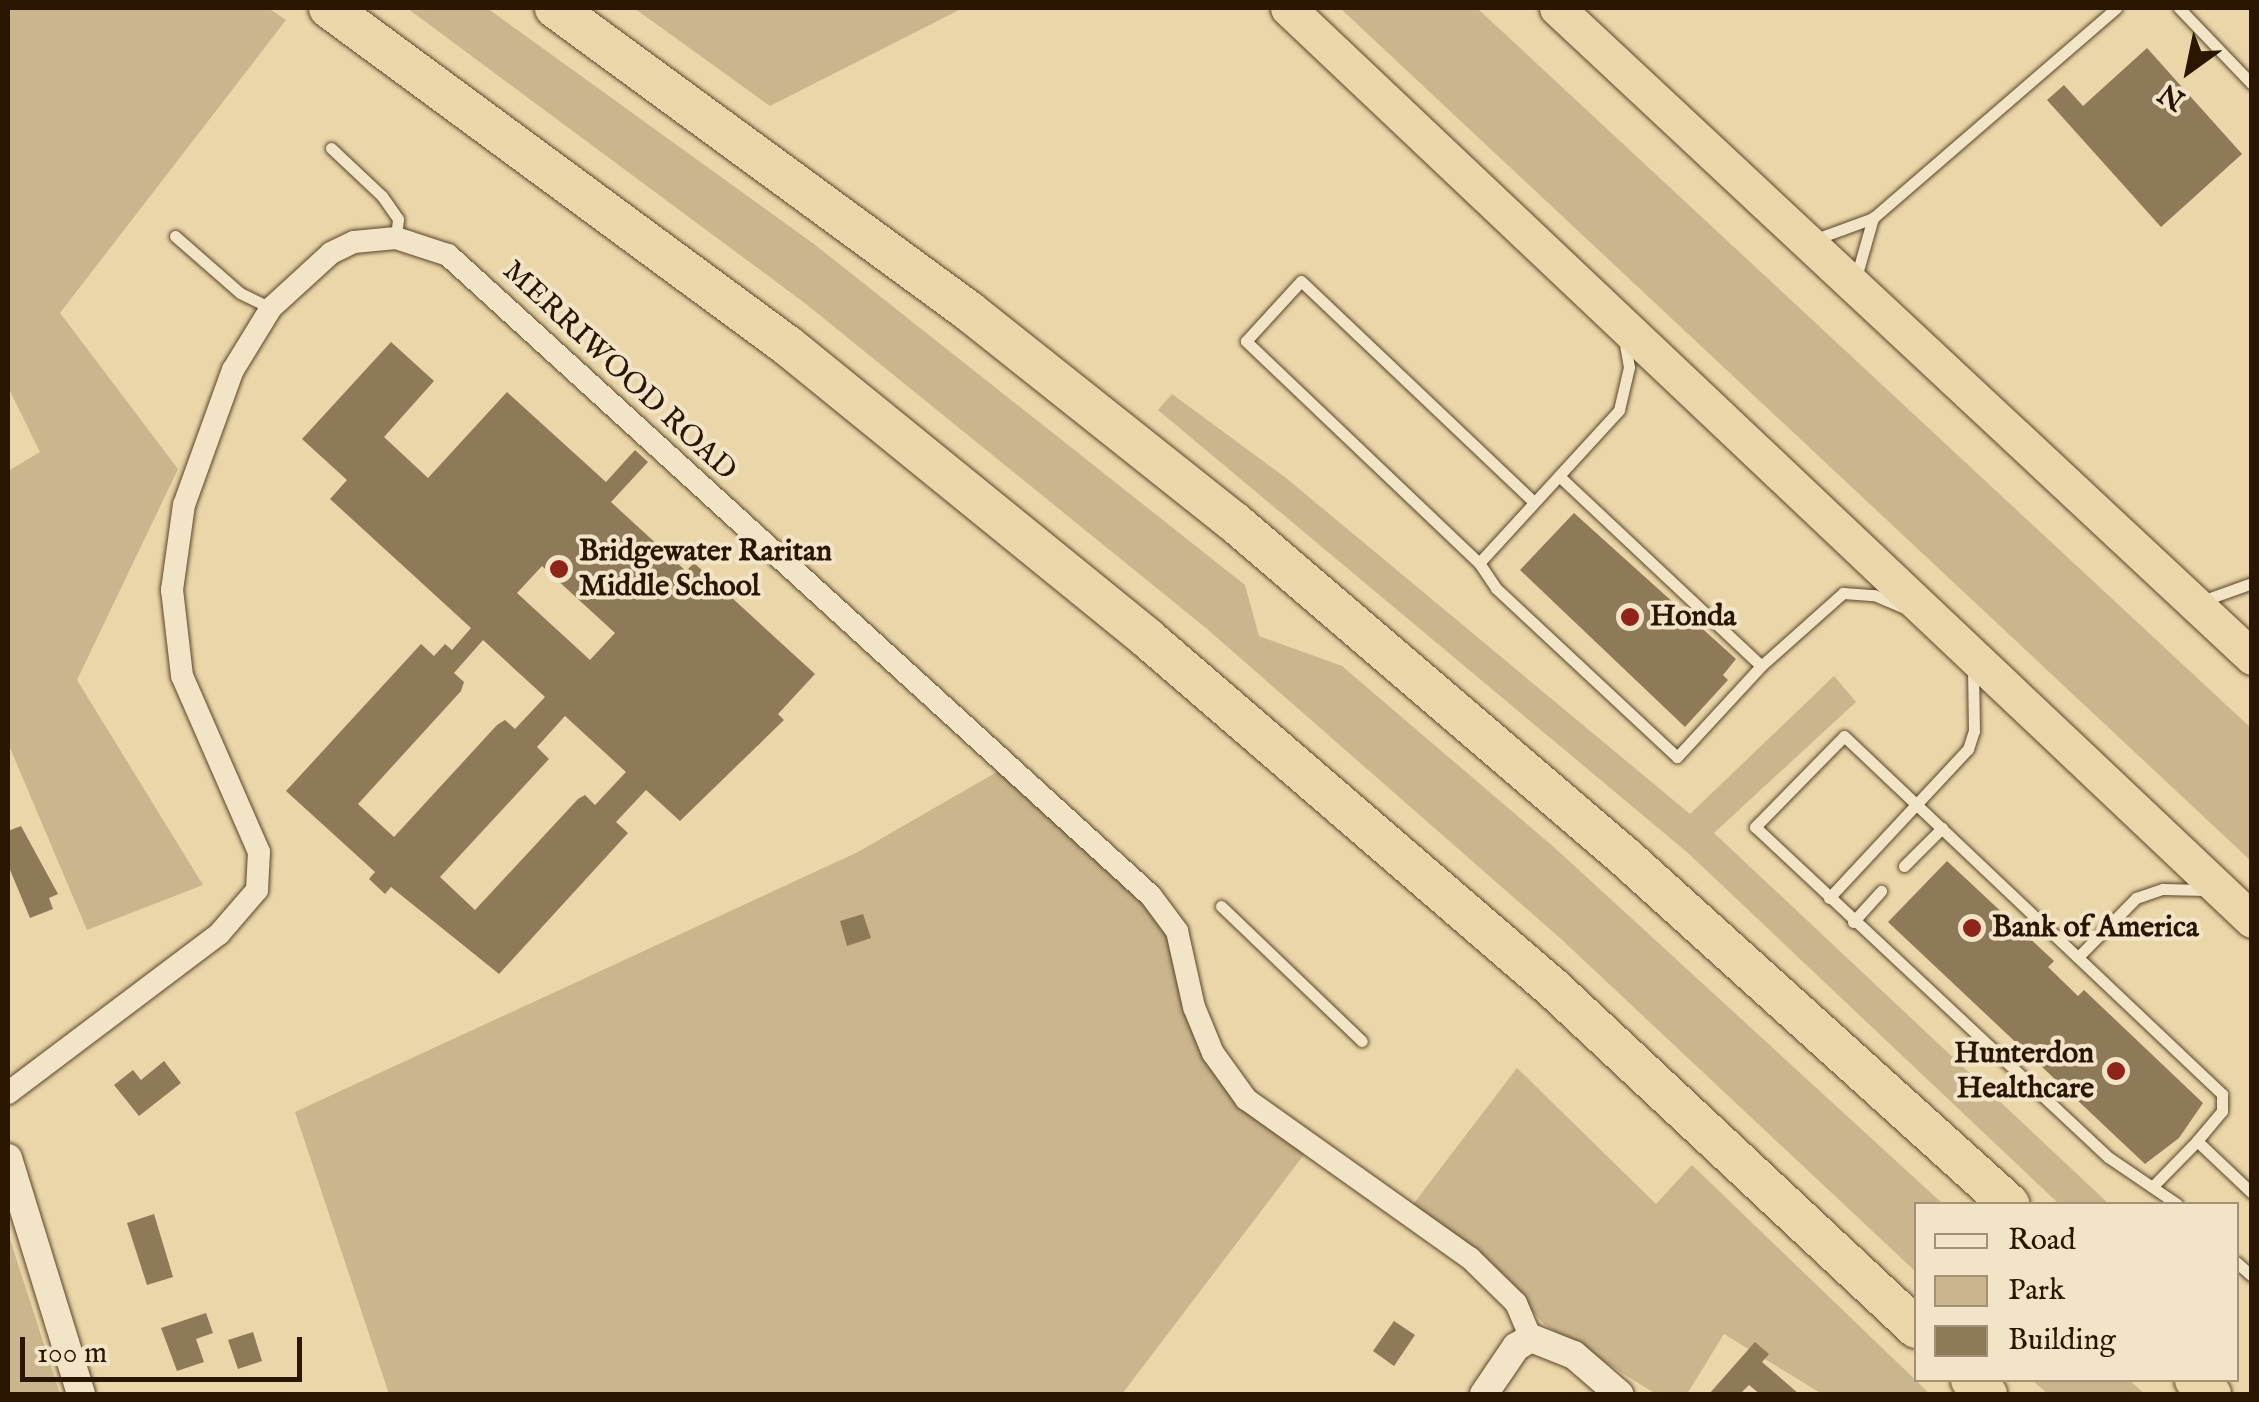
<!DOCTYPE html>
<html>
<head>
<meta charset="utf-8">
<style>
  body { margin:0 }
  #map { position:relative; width:2259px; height:1402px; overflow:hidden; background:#ebd6a9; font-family:"IM FELL English",serif }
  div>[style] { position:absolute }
  .green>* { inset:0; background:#cab58c }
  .building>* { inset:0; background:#8e7958 }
  .roads { filter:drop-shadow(0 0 2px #5a452a) drop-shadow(0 0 2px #5a452a) }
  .service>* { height:11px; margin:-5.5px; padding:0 5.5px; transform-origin:5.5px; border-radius:5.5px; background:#f2e4c7 }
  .minor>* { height:22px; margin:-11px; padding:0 11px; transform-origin:11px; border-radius:11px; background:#f2e4c7 }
  .tertiary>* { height:28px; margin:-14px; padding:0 14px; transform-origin:14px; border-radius:14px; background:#f2e4c7 }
  .trunk>* { height:35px; margin:-17.5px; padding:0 17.5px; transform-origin:17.5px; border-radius:17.5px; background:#ebd6a9 }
  .motorway>* { height:40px; margin:-20px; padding:0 20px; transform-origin:20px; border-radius:20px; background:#ebd6a9 }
  .dots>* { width:28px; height:28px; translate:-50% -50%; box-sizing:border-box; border:5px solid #f2e4c7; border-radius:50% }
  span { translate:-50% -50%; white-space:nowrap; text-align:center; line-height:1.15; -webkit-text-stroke:8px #f2e4c7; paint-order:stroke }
  .street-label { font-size:30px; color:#2a1500 }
  .poi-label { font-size:30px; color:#2a1500; font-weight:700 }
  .left { translate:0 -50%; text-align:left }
  .right { translate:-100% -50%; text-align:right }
  .frame { position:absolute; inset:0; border:10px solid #2a1500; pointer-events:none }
  .legend { position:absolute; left:1914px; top:1202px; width:325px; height:180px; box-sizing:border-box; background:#f2e4c7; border:2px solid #a29177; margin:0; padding:12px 18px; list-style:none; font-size:30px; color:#2a1500 }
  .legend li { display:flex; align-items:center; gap:20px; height:50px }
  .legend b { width:50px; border:2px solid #a29177 }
  .north { position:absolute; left:2139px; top:20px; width:100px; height:100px; -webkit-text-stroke:8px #f2e4c7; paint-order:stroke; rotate:213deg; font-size:28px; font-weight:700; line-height:40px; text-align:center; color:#2a1500 }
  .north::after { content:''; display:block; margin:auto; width:35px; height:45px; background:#2a1500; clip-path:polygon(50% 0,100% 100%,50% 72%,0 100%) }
  .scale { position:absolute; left:20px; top:1337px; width:282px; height:45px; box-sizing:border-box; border:5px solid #2a1500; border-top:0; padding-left:12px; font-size:30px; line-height:35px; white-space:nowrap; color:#2a1500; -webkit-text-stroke:8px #f2e4c7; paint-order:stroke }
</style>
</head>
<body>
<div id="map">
  <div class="green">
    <i style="clip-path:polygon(8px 8px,268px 8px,286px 20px,60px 313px,178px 469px,77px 680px,203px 885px,87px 930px,8px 743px,8px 471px,40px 452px,8px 387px)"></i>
    <i style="clip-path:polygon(407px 8px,487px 8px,814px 244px,1245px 585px,1259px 636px,1342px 666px,1556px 849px,1943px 1204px,1916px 1204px,1916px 1272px,1560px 938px,1206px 628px,806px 304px)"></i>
    <i style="clip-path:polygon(634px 8px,963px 8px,770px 106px)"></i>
    <i style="clip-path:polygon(1340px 8px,1477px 8px,2251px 728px,2251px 861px)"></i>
    <i style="clip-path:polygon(1172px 394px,1286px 478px,1690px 814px,1834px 676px,1856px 702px,1714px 833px,2109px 1204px,2059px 1204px,1688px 853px,1158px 410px)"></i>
    <i style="clip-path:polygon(1009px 765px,1170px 916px,1226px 1078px,1306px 1152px,1122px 1394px,389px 1394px,295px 1112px,858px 852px)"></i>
    <i style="clip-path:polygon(1517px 1068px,1656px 1204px,1692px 1165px,1930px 1394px,1822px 1394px,1724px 1334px,1687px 1394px,1656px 1394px,1545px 1325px,1476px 1251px,1411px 1207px)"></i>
    <i style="clip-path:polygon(8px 1233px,60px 1394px,8px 1394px)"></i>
    <i style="clip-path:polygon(2032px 1380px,2129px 1380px,2145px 1394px,2048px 1394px)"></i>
  </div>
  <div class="building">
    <i style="clip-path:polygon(2147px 48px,2242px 154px,2161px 227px,2047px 100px,2064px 85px,2083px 106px)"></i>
    <i style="clip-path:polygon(evenodd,391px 342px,434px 381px,384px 437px,428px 478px,507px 392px,606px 482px,635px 450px,648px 462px,611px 502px,686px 571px,694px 563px,815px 674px,778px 714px,784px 720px,680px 821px,646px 790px,616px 822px,628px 833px,499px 974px,391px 887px,385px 894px,369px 879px,375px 872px,286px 791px,421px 644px,434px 656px,445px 644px,452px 650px,471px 628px,330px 499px,347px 480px,302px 439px,391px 342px,542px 566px,615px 633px,590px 660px,517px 593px,542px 566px,391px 342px,483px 640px,545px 697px,515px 729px,505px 720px,497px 725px,394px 837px,358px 804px,461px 691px,464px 682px,454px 673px,483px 640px,391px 342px,565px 716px,626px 772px,595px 805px,585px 795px,578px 799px,475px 910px,440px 877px,549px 759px,537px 747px,565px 716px)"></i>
    <i style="clip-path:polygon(1574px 513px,1736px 659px,1723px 675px,1728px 680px,1685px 727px,1520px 570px)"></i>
    <i style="clip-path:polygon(21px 826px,58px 894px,49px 898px,53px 909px,30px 918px,8px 865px,8px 831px)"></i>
    <i style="clip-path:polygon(1947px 861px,2054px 961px,2048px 967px,2078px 996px,2084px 990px,2203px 1103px,2179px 1138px,2145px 1164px,1888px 922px)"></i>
    <i style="clip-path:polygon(863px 914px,871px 938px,847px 946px,840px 921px)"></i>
    <i style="clip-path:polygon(164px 1061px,181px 1083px,139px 1116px,114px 1085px,133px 1070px,141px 1080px)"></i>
    <i style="clip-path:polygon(154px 1214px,173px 1277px,147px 1285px,127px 1223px)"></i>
    <i style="clip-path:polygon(206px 1313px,213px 1333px,196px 1339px,204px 1362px,177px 1371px,161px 1328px)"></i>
    <i style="clip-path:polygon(1394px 1321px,1415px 1335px,1394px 1366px,1373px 1351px)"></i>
    <i style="clip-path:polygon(253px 1332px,262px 1361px,238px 1369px,228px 1340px)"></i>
    <i style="clip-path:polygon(1755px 1342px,1769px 1354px,1762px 1362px,1799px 1394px,1760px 1394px,1749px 1385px,1740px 1394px,1709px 1394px)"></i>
  </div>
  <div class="roads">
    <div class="service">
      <i style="left:2179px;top:8px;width:105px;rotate:46.2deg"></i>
      <i style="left:331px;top:148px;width:70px;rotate:43.3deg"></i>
      <i style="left:382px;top:196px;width:28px;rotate:55deg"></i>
      <i style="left:398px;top:219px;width:19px;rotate:96deg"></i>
      <i style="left:175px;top:236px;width:86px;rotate:41.2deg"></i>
      <i style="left:240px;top:293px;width:34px;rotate:26deg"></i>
      <i style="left:1813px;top:240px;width:64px;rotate:-20.1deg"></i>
      <i style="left:1873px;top:218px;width:321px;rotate:-40.8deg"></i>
      <i style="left:1855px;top:281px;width:66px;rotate:-74.1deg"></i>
      <i style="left:1559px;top:476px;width:277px;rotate:43.2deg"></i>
      <i style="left:1761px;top:666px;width:124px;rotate:132.7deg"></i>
      <i style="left:1677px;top:757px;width:248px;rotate:-137deg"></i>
      <i style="left:1496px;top:588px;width:30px;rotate:-124deg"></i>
      <i style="left:1479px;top:563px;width:207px;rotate:-47.5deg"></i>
      <i style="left:1619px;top:410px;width:44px;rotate:-76.9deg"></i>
      <i style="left:1629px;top:367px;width:29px;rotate:-100deg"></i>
      <i style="left:1479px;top:563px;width:322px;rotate:-136.4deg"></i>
      <i style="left:1246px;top:341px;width:81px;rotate:-47.5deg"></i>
      <i style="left:1301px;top:281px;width:321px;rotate:43.5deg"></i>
      <i style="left:2199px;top:602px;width:56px;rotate:-19.7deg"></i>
      <i style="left:1761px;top:666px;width:110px;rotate:-41.7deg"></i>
      <i style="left:1843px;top:593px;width:31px;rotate:4deg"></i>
      <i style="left:1874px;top:595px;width:34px;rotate:23deg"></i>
      <i style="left:1904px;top:866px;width:54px;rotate:-45deg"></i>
      <i style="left:1829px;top:898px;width:204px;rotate:-47deg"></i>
      <i style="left:1968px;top:749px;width:19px;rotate:-72deg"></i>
      <i style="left:1974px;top:731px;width:62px;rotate:-90.9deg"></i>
      <i style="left:1221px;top:906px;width:195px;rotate:43.8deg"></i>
      <i style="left:1853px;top:922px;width:42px;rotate:-47.9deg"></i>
      <i style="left:2078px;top:957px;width:83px;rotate:-45.5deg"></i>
      <i style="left:2136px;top:898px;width:28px;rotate:-19deg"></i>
      <i style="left:2162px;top:889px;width:45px;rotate:1.3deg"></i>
      <i style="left:2155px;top:1184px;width:60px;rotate:-45.7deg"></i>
      <i style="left:2177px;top:1204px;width:83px;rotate:-145.7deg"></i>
      <i style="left:2108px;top:1157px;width:483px;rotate:-136.9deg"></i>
      <i style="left:1755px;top:827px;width:127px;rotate:-45.6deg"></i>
      <i style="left:1844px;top:736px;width:521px;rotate:43.44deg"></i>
      <i style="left:2222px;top:1094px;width:17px;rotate:90deg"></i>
      <i style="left:2222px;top:1111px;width:39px;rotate:130deg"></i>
      <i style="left:2197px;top:1141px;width:76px;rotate:43.4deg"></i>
      <i style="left:2236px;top:1262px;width:21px;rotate:41deg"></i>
    </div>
    <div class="minor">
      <i style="left:8px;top:1093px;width:264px;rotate:-37deg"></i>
      <i style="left:219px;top:934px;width:58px;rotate:-49.2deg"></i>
      <i style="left:257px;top:890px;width:38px;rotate:-87deg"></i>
      <i style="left:259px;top:852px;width:192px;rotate:-113.6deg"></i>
      <i style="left:182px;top:676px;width:87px;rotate:-96.6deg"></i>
      <i style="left:172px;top:590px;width:86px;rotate:-82deg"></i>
      <i style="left:184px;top:505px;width:144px;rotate:-70.1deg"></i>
      <i style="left:233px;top:370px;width:73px;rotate:-58.5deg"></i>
      <i style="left:271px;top:308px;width:81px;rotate:-42.5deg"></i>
      <i style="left:331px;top:253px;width:25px;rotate:-26deg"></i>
      <i style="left:354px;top:242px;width:42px;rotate:-5.4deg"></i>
      <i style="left:396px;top:238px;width:55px;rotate:18.1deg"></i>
      <i style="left:448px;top:255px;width:951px;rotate:42.36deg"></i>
      <i style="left:1151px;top:896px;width:44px;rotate:53.4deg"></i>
      <i style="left:1177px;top:931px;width:78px;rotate:77.4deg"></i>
      <i style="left:1194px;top:1007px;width:50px;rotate:67.6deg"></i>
      <i style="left:1213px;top:1053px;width:57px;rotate:54.3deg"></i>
      <i style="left:1246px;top:1099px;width:275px;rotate:35.4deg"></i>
      <i style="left:1470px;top:1258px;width:64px;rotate:44.4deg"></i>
      <i style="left:1516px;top:1303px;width:38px;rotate:67deg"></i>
    </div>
    <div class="tertiary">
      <i style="left:8px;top:1158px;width:247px;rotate:72.8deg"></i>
      <i style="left:1484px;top:1394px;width:57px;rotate:-55.8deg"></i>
      <i style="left:1516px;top:1347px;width:17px;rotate:-31deg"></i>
      <i style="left:1531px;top:1338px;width:46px;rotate:21.6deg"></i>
      <i style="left:1574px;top:1355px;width:60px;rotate:40.9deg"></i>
    </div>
    <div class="trunk">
      <i style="left:1288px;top:8px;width:1327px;rotate:43.41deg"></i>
      <i style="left:1557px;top:8px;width:951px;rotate:43.04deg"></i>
    </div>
    <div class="motorway">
      <i style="left:329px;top:8px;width:570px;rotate:36.37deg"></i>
      <i style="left:788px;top:346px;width:463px;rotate:39.1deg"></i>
      <i style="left:1147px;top:638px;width:537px;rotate:40.77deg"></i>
      <i style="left:1554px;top:989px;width:496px;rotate:43.1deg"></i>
      <i style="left:555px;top:8px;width:514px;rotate:36.22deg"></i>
      <i style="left:970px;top:312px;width:336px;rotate:38.5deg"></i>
      <i style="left:1233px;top:521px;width:516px;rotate:40.6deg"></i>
      <i style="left:1625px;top:857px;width:518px;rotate:42.1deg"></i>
      <i style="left:1971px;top:1380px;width:21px;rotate:41deg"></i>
      <i style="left:2195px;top:1380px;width:21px;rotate:41deg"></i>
    </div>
  </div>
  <div class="dots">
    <i style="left:559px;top:569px;background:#8f2418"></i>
    <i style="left:1630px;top:617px;background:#8f2418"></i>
    <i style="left:1972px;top:928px;background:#8f2418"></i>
    <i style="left:2116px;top:1071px;background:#8f2418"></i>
  </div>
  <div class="street-label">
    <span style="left:619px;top:371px;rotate:43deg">MERRIWOOD ROAD</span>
  </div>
  <div class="poi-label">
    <span class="left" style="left:579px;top:569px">Bridgewater Raritan<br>Middle School</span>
    <span class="left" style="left:1650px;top:617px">Honda</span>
    <span class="left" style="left:1992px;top:928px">Bank of America</span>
    <span class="right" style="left:2094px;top:1071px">Hunterdon<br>Healthcare</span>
  </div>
  <div class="frame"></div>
  <ul class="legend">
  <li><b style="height:12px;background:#f2e4c7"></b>Road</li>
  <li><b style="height:28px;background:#cab58c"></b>Park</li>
  <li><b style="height:28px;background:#8e7958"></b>Building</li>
  </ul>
  <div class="north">N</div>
  <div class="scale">100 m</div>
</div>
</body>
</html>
